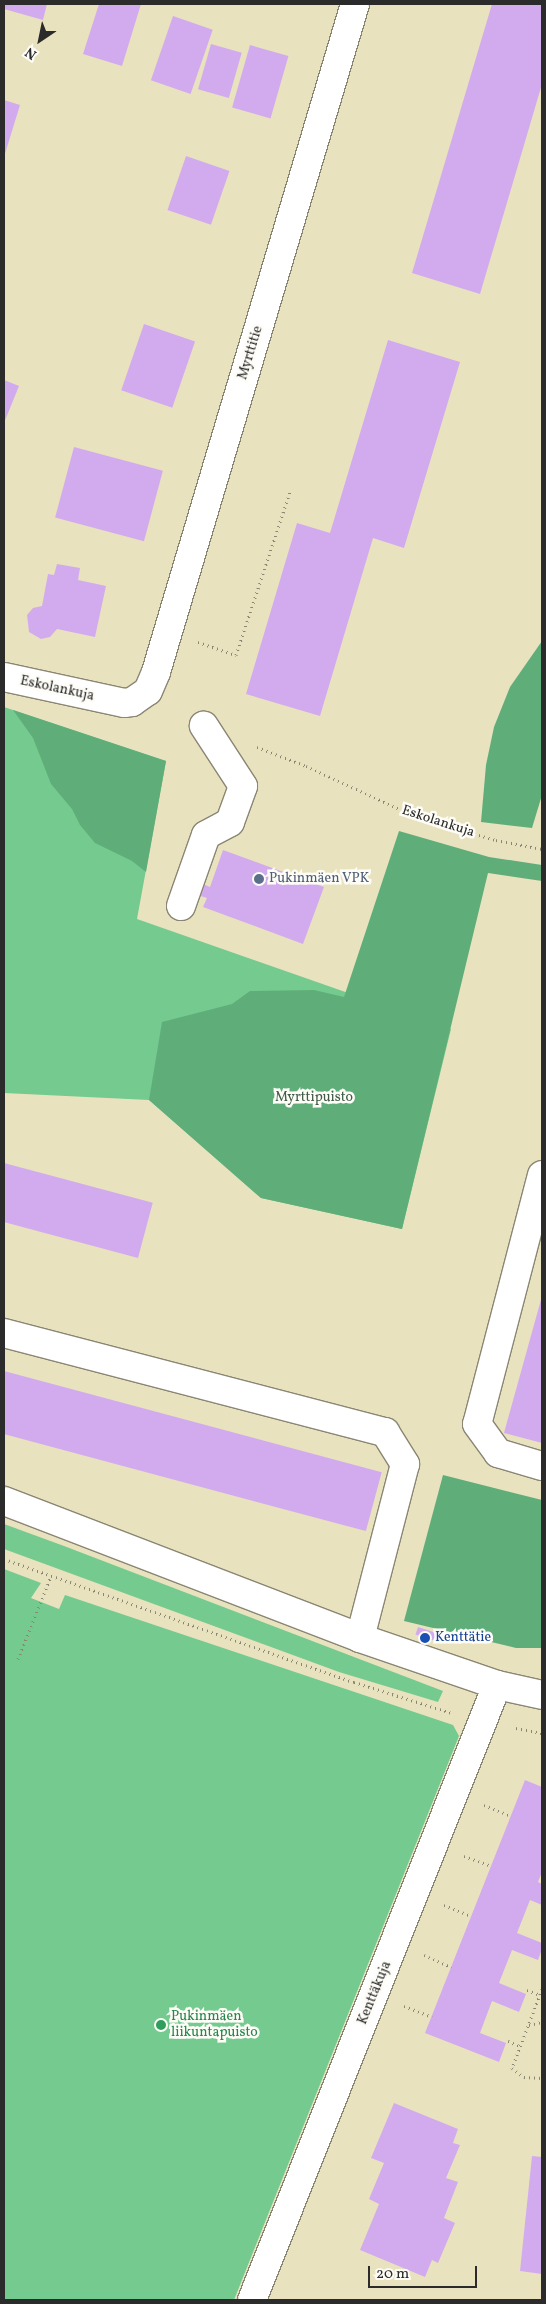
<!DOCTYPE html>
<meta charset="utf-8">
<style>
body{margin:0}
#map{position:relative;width:546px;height:2304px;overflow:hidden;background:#e9e2be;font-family:Vollkorn,serif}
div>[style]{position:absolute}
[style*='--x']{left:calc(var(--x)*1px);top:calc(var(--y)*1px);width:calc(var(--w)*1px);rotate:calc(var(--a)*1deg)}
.green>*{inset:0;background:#74ca8f}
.forest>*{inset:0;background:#5fae7a}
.building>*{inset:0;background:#d2abef;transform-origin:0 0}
.path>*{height:3px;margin-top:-1.5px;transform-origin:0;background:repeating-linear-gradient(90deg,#8a8674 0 1px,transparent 0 5px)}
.roads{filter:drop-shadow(1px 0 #8a8674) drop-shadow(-1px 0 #8a8674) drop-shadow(0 1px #8a8674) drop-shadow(0 -1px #8a8674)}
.minor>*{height:28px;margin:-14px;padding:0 14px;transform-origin:14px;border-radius:14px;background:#fff}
.dots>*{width:14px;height:14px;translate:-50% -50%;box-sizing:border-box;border:2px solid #fdfcf7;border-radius:50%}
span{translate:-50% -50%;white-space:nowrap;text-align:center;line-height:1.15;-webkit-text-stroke:5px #fdfcf7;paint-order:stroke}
.street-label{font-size:14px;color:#2b2b2b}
.service-label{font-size:14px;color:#4e5e75}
.left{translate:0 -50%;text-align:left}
.park-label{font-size:14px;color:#415b49}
.transit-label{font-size:14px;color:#164399}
.leisure-label{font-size:14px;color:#27864d}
.frame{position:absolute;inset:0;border:5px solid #2b2b2b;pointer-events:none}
.north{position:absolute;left:15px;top:15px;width:50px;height:50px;-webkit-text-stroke:4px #fdfcf7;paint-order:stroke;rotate:214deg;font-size:14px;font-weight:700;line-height:20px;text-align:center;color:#2b2b2b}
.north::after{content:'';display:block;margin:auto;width:18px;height:22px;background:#2b2b2b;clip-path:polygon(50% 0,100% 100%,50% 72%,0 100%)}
.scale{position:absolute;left:368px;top:2266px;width:109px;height:22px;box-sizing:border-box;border:2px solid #2b2b2b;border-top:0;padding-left:6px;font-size:15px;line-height:18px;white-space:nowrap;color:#2b2b2b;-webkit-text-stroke:4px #fdfcf7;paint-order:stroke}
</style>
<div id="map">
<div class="green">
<i style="clip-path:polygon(4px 707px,166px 761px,137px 919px,451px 1029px,402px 1229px,261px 1198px,149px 1100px,4px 1093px)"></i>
<i style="clip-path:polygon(4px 1524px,64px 1546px,443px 1691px,438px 1702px,339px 1672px,4px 1549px)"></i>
<i style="clip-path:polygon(4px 1569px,41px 1583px,31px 1598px,59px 1609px,65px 1595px,453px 1725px,459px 1736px,234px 2300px,4px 2300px)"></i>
</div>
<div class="forest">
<i style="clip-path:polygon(542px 641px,542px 795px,532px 828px,481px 822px,486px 765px,494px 727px,510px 687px)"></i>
<i style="clip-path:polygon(13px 710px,166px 761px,146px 872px,132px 861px,95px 843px,80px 825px,72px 809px,51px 784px,33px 738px)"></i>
<i style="clip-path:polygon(399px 831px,489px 857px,542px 865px,542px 881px,488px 873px,402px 1229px,261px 1198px,149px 1100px,162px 1022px,232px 1004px,250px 991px,314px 990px,344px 997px)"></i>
<i style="clip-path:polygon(443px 1475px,542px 1500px,542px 1648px,516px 1648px,404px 1621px)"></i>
</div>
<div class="building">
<i style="clip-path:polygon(4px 4px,47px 4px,43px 20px,4px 9px)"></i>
<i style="clip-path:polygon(99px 4px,141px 4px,122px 66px,83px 54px)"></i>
<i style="clip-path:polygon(492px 4px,542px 4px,542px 84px,480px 294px,412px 273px)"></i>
<i style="left:173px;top:16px;width:42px;height:68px;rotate:19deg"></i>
<i style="left:211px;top:44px;width:32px;height:47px;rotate:16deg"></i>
<i style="left:250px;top:45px;width:40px;height:65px;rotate:16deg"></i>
<i style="clip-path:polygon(4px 100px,20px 105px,4px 157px)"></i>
<i style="left:186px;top:156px;width:46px;height:57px;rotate:19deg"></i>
<i style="left:144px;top:324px;width:54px;height:70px;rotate:19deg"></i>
<i style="clip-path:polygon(388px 340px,460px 362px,404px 548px,373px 538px,320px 716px,246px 694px,297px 523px,330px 533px)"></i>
<i style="clip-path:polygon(4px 380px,19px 386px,4px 423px)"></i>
<i style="left:74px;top:447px;width:92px;height:73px;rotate:15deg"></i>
<i style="clip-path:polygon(57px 564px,80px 568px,78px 580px,106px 586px,95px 637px,57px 629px,50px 637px,41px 639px,29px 632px,27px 615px,33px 608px,42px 606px,48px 574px,54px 575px)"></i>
<i style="clip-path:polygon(223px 850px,324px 887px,303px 944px,203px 907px,207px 898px,194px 894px,198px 882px,210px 887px)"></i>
<i style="left:4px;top:1163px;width:154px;height:57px;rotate:15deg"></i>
<i style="clip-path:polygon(542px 1296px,542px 1443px,504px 1433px)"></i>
<i style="left:4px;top:1371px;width:391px;height:61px;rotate:15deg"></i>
<i style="left:418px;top:1627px;width:22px;height:8px;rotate:18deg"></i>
<i style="clip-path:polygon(525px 1780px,542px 1787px,542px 1872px,538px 1882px,542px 1884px,542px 1905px,530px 1900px,517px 1933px,542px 1943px,542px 1949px,538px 1960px,512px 1950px,499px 1983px,526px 1994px,519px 2012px,492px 2001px,480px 2033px,506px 2043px,499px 2062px,425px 2033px)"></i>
<i style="clip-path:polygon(394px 2103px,458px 2129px,453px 2143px,460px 2145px,446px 2178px,458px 2182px,444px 2218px,455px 2223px,438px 2263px,432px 2260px,425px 2277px,360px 2250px,379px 2204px,369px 2199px,384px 2163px,371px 2158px)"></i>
<i style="clip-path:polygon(532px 2156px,542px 2157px,542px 2274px,520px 2271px)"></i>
</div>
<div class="path">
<i style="--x:198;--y:642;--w:40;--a:18.9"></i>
<i style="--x:236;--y:655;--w:172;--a:-71.7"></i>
<i style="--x:257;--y:747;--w:53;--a:21.2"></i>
<i style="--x:306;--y:766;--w:127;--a:24.7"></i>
<i style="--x:421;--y:819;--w:78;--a:15.6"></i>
<i style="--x:496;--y:840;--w:47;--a:11.1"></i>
<i style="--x:4;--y:1559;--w:371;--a:19.4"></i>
<i style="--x:354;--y:1682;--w:103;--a:17.6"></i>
<i style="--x:18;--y:1659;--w:89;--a:-68.3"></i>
<i style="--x:516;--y:1728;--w:26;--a:11"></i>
<i style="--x:484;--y:1805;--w:29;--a:22"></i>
<i style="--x:464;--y:1856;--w:29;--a:20"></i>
<i style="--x:444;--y:1905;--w:29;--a:22"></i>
<i style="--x:424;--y:1955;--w:30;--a:24"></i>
<i style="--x:542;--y:1989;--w:85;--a:110.8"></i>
<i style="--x:512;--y:2068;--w:15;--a:37"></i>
<i style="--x:524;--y:2077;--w:18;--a:3"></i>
<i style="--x:527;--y:1990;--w:14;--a:21"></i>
<i style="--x:404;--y:2006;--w:30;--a:21"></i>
<i style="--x:529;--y:2025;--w:13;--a:-13"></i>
<i style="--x:508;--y:2041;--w:13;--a:23"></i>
</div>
<div class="roads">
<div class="minor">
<i style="--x:4;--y:677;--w:123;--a:12.2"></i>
<i style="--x:124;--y:703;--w:8;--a:-7"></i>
<i style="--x:132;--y:702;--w:19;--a:-35"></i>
<i style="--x:148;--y:691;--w:21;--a:-67"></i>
<i style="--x:156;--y:672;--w:697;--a:-73.41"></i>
<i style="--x:181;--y:906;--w:75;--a:-70.6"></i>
<i style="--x:206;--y:835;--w:27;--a:-28"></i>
<i style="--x:230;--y:822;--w:38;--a:-70"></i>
<i style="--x:243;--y:786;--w:72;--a:-123"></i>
<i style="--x:542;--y:1175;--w:257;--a:104.6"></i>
<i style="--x:477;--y:1424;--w:36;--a:54"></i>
<i style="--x:498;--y:1453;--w:46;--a:16.5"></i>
<i style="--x:4;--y:1333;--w:394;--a:14.6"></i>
<i style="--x:385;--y:1432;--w:38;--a:58"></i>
<i style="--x:405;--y:1464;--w:180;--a:104.5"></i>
<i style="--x:4;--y:1501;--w:381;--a:21"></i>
<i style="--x:360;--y:1638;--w:145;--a:18.9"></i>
<i style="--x:497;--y:1685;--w:46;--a:12.5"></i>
<i style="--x:252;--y:2300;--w:662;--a:-68.28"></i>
</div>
</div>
<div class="dots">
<i style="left:259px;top:879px;background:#5c6f8a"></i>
<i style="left:425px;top:1638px;background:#1a4fb4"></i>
<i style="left:161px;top:2025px;background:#2e9e5b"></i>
</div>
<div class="street-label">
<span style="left:251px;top:353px;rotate:-73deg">Myrttitie</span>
<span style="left:57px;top:689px;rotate:12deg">Eskolankuja</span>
<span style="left:438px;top:822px;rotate:18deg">Eskolankuja</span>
<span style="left:375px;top:1993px;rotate:-68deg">Kenttäkuja</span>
</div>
<div class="service-label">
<span class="left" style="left:269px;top:879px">Pukinmäen VPK</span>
</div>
<div class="park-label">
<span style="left:314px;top:1098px">Myrttipuisto</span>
</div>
<div class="transit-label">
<span class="left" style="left:435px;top:1638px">Kenttätie</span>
</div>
<div class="leisure-label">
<span class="left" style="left:171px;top:2025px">Pukinmäen<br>liikuntapuisto</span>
</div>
<div class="frame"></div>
<div class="north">N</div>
<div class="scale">20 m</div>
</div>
